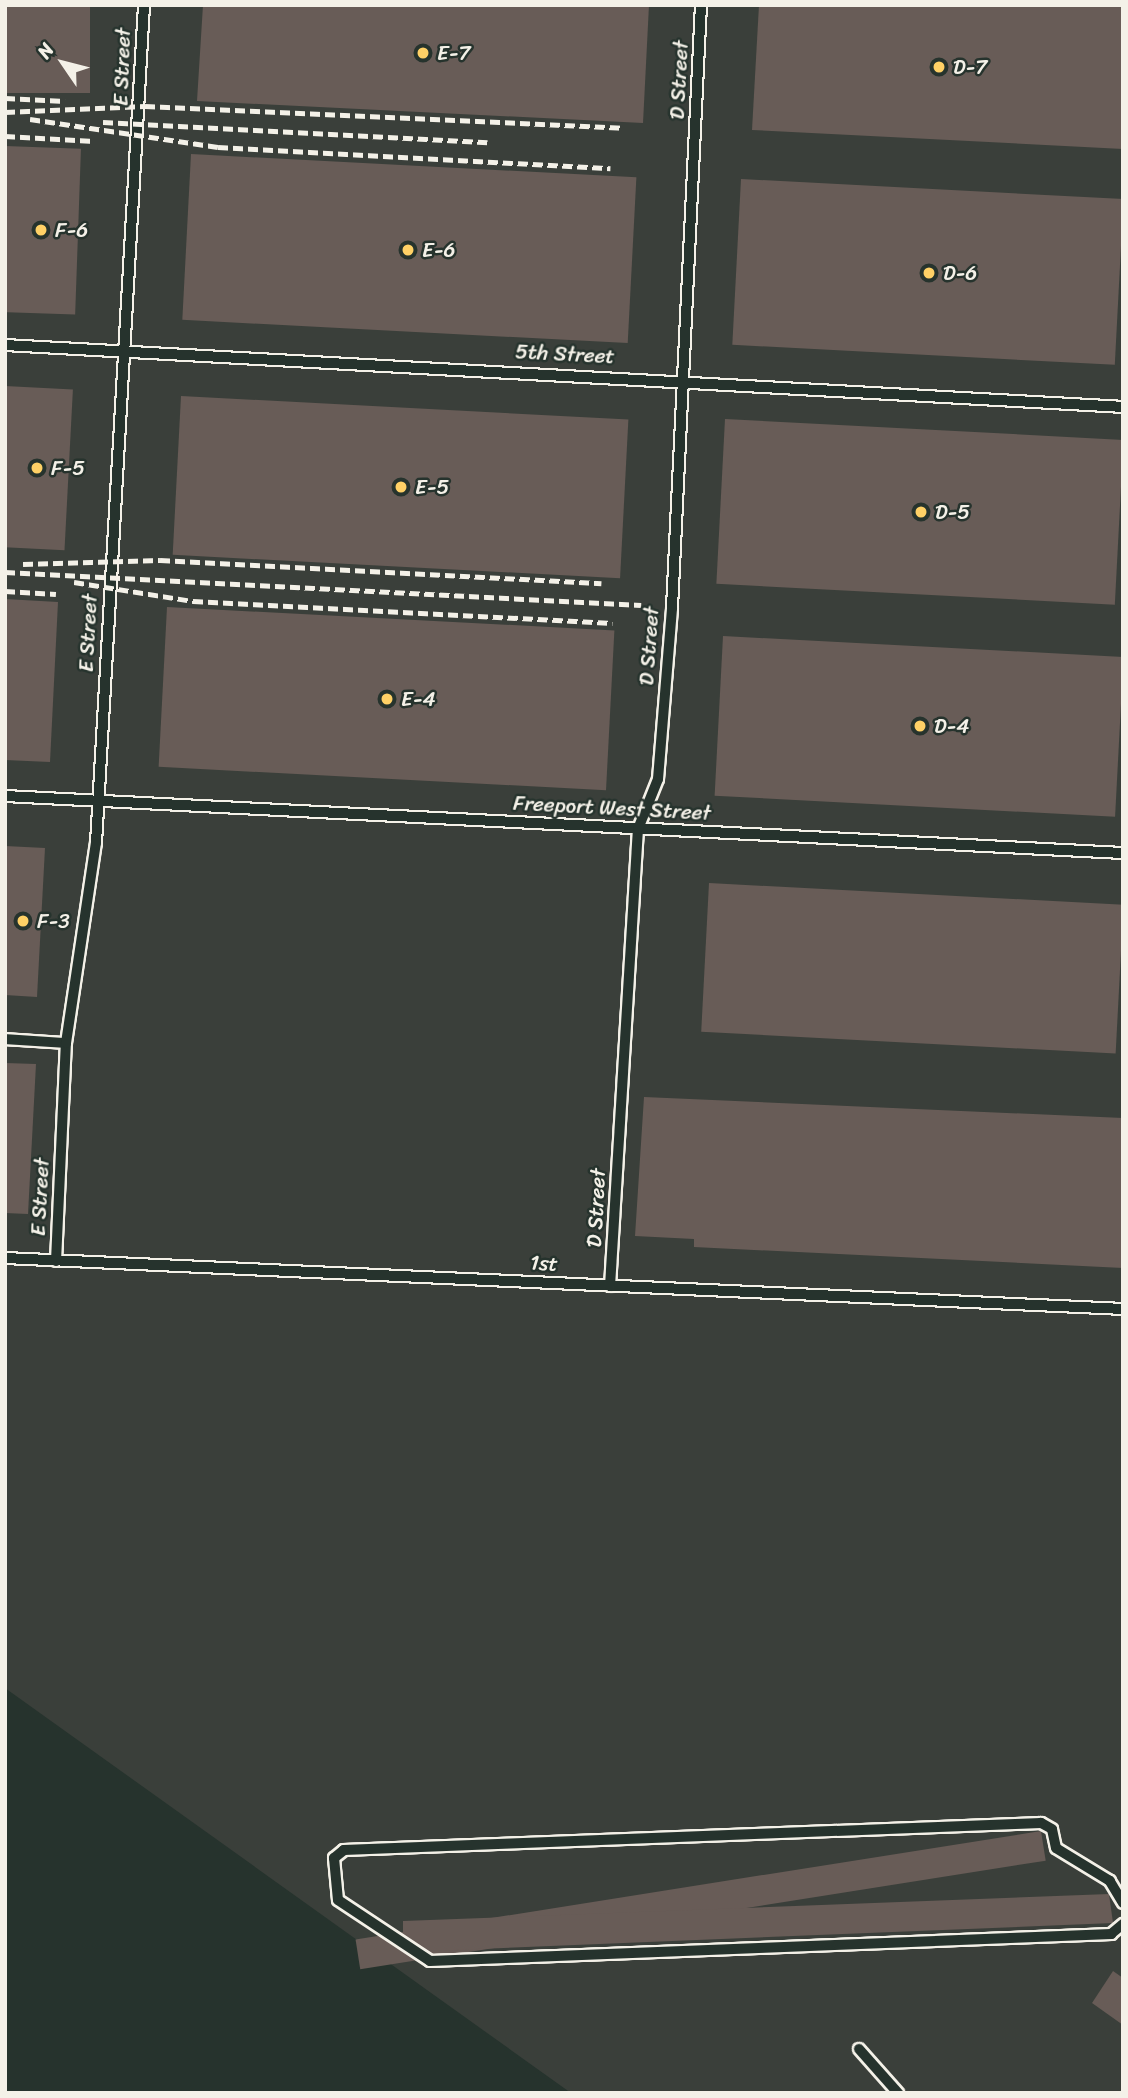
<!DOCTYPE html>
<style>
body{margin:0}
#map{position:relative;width:1128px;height:2098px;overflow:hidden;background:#26332d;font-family:Sriracha,sans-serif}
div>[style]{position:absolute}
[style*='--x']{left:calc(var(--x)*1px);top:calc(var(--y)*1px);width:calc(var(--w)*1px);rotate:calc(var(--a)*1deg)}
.built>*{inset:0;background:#3a3f3a}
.building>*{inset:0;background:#685c57;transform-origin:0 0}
.roads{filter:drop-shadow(2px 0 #f4f1e8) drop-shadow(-2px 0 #f4f1e8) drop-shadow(0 2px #f4f1e8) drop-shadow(0 -2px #f4f1e8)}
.lane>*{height:10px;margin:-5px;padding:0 5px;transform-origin:5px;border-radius:5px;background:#26332d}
.rail>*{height:5px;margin-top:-2.5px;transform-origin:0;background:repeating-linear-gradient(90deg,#f4f1e8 0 10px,transparent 0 15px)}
.dots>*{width:19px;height:19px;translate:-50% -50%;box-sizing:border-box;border:4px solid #26332d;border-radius:50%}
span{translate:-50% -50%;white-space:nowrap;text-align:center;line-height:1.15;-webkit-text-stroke:5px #26332d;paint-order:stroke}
.poi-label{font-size:21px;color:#f4f1e8}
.left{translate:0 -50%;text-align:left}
.street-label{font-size:21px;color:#f4f1e8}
.frame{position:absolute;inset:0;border:7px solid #f4f1e8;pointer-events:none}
.north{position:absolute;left:28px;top:28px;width:70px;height:70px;-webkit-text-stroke:5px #26332d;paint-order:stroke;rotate:305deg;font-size:19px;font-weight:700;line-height:28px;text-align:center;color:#f4f1e8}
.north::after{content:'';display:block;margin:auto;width:24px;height:32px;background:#f4f1e8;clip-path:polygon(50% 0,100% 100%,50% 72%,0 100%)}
</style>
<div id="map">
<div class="built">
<i style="clip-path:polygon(5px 5px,1123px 5px,1123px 2093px,571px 2093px,5px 1688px)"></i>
</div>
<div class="building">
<i style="left:5px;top:5px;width:85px;height:88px"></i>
<i style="clip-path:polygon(203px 5px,649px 5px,643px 123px,197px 101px)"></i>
<i style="clip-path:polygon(759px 5px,1123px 5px,1123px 149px,752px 130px)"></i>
<i style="left:5px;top:146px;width:76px;height:166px;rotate:2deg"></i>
<i style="left:191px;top:154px;width:446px;height:166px;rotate:3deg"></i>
<i style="left:741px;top:179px;width:383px;height:166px;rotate:3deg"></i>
<i style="left:5px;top:386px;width:68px;height:161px;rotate:3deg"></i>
<i style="left:181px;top:396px;width:448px;height:159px;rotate:3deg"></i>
<i style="left:725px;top:419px;width:399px;height:165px;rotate:3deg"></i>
<i style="clip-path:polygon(5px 599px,58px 602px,50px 762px,5px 760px)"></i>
<i style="left:167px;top:607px;width:448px;height:160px;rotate:3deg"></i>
<i style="left:723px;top:636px;width:401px;height:160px;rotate:3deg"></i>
<i style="clip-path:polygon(5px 846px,45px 848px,37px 997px,5px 995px)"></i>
<i style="left:709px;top:883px;width:415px;height:149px;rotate:3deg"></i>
<i style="clip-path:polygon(5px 1063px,36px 1064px,28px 1214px,5px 1213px)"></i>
<i style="clip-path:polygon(644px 1097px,1123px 1118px,1123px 1268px,694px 1247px,694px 1239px,635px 1236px)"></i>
<i style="left:1041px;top:1831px;width:30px;height:694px;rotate:81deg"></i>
<i style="clip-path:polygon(1109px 1894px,1113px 1923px,428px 1951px,403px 1934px,403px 1921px)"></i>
<i style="clip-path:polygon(1113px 1971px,1123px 1978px,1123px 2025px,1092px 2003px)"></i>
</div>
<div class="roads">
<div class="lane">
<i style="--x:5;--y:345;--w:1120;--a:3.17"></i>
<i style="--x:5;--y:796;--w:1119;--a:2.92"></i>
<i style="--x:5;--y:1039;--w:61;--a:3.8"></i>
<i style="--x:5;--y:1258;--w:1119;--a:2.61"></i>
<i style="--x:56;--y:1261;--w:218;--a:-87.4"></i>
<i style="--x:66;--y:1043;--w:202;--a:-81.5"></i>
<i style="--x:96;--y:843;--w:839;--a:-86.72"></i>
<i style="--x:610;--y:1286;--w:458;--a:-86.5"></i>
<i style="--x:638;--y:829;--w:54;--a:-68.2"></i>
<i style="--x:658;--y:779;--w:172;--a:-85.3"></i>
<i style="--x:672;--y:608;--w:604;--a:-87.25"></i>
<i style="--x:1123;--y:1903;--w:26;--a:-121"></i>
<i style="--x:1110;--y:1881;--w:63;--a:-148.6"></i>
<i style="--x:1056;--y:1848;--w:19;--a:-102"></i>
<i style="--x:1052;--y:1829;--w:13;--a:-151"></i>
<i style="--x:1041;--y:1823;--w:698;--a:177.78"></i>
<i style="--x:344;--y:1850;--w:13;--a:141"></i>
<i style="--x:334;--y:1858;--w:42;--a:84.6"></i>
<i style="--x:338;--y:1900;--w:110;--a:33.5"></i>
<i style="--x:430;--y:1961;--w:682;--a:-2.27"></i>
<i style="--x:1111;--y:1934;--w:16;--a:-40"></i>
<i style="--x:859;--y:2049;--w:59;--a:48.4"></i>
</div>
</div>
<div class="rail">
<i style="--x:5;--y:98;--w:60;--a:2.9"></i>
<i style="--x:5;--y:112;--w:140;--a:-2.5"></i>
<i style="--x:145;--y:106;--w:478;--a:2.6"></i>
<i style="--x:30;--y:119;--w:190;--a:8.5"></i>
<i style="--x:218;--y:147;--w:393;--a:3.1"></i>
<i style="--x:103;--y:122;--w:385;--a:3"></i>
<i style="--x:5;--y:136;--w:89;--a:3.2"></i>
<i style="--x:23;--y:564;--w:137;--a:-1.7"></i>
<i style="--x:160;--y:560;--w:442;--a:3"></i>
<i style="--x:5;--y:572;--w:637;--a:2.97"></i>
<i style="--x:74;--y:582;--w:121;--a:9.1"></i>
<i style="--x:193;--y:601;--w:420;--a:3"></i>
<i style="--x:5;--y:591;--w:51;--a:3.4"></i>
</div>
<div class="dots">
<i style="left:423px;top:53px;background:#ffd166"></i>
<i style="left:939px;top:67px;background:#ffd166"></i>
<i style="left:41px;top:230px;background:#ffd166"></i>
<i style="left:408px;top:250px;background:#ffd166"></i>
<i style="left:929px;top:273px;background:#ffd166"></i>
<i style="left:37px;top:468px;background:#ffd166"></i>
<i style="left:401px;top:487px;background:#ffd166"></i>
<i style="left:921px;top:512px;background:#ffd166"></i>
<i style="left:387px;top:699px;background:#ffd166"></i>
<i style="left:920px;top:726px;background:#ffd166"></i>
<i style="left:23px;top:921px;background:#ffd166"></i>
</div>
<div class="poi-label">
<span class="left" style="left:437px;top:53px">E-7</span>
<span class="left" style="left:953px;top:67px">D-7</span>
<span class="left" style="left:55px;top:230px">F-6</span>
<span class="left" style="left:422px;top:250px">E-6</span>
<span class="left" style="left:943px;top:273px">D-6</span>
<span class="left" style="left:51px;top:468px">F-5</span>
<span class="left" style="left:415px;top:487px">E-5</span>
<span class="left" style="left:935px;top:512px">D-5</span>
<span class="left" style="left:401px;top:699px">E-4</span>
<span class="left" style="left:934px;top:726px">D-4</span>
<span class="left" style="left:37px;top:921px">F-3</span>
</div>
<div class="street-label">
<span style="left:122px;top:67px;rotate:-88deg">E Street</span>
<span style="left:679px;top:80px;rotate:-87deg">D Street</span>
<span style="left:565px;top:354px;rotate:3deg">5th Street</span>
<span style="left:88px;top:633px;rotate:-87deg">E Street</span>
<span style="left:649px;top:646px;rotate:-86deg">D Street</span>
<span style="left:612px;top:808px;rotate:3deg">Freeport West Street</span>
<span style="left:40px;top:1197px;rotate:-87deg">E Street</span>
<span style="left:596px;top:1208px;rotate:-87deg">D Street</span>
<span style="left:544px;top:1263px;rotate:3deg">1st</span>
</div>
<div class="frame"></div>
<div class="north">N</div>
</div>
